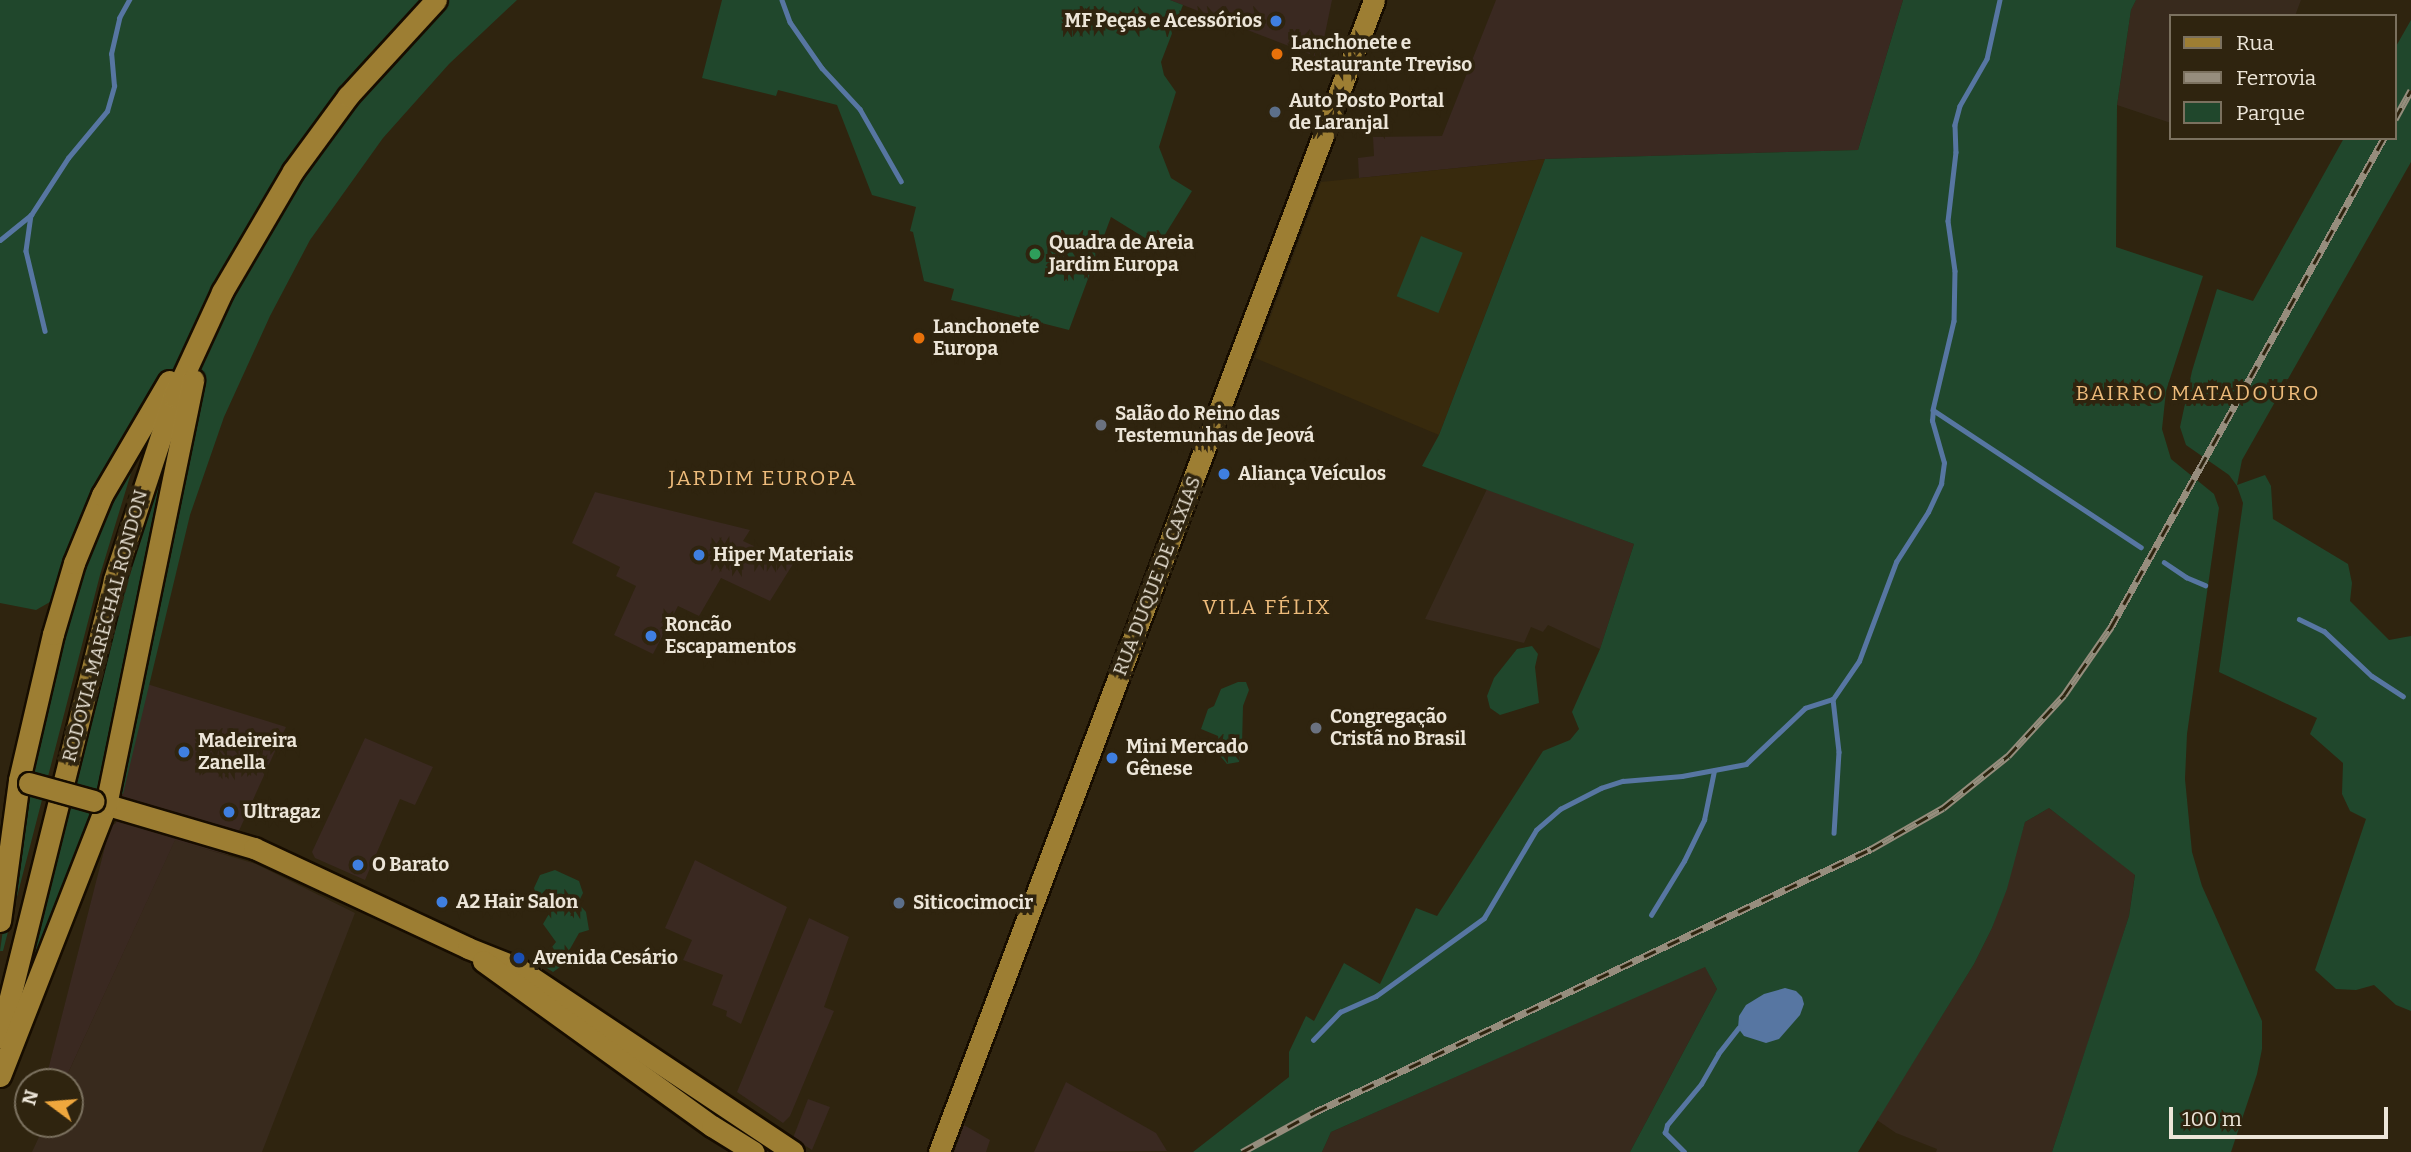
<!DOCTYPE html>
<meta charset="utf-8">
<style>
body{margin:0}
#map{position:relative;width:2411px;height:1152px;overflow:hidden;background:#2f240f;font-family:Bitter,serif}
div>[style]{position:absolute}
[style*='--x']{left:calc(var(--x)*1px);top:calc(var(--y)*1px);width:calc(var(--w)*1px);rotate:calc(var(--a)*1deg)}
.commercial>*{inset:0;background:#3a2921}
.industrial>*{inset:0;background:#382a1d}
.built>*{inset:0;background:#382a0d}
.green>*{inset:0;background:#20472c;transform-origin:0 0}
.water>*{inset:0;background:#5776a2}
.stream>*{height:4.5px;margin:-2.25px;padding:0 2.25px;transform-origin:2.25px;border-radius:2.25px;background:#5776a2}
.roads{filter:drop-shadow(2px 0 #170d00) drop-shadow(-2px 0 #170d00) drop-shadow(0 2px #170d00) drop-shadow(0 -2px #170d00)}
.major>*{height:21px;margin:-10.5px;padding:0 10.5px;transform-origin:10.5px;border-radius:10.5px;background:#9d7e33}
.rail>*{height:7px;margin-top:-3.5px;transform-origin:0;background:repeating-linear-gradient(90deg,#2f240f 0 13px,#968d7d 0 26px);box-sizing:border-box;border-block:2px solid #968d7d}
.bridges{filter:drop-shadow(2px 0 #170d00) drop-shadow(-2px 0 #170d00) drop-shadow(0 2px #170d00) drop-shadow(0 -2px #170d00)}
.major-bridge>*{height:21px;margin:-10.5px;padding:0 10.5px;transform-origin:10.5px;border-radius:10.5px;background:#9d7e33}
.dots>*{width:19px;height:19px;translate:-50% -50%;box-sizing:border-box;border:4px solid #2f240f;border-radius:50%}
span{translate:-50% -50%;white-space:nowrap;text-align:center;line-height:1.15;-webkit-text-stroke:7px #2f240f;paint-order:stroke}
.poi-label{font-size:19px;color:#ece5d8;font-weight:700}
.right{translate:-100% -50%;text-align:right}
.left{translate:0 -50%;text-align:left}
.street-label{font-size:19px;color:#ece5d8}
.neighbourhood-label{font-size:21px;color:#edbb7b;letter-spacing:2px}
.legend{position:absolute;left:2169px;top:14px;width:228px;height:126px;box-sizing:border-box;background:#2f240f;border:2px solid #7b715f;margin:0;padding:9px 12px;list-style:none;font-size:21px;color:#ece5d8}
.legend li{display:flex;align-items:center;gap:14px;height:35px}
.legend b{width:35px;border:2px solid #7b715f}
.north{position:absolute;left:14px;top:1068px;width:70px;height:70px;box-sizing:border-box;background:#2f240f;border:2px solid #7b715f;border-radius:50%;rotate:286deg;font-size:19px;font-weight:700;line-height:28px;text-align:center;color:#ece5d8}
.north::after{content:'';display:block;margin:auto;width:24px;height:32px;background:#efa73d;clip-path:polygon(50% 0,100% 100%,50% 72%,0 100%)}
.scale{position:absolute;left:2169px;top:1107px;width:219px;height:32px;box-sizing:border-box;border:4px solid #ece5d8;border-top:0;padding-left:9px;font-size:21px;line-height:24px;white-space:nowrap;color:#ece5d8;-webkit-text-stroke:5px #2f240f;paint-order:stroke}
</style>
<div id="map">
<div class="commercial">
<i style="clip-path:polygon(1170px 0,1332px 0,1320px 58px)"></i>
<i style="clip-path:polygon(1496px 0,1903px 0,1858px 150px,1545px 159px,1359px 178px,1358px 158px,1374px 156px,1373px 137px,1442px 136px)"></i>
<i style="clip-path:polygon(595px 492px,750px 530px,743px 541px,793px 564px,770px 601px,721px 578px,699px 616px,678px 606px,653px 654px,614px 635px,636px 586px,616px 576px,620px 567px,572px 543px)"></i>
<i style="clip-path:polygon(147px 684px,286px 727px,228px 855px,175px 841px,64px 1082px,45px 1082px,110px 827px,116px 823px)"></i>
<i style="clip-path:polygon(365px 738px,433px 767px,415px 805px,400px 799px,365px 880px,315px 858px,312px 852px)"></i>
<i style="clip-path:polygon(695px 860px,787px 907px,741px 1024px,726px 1016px,727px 1011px,712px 1005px,723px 975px,683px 960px,692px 940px,665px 928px)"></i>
<i style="clip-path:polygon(809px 918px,849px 937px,824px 1007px,834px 1011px,790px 1116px,783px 1123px,737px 1092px)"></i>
<i style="clip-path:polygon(1066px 1082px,1156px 1133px,1167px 1151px,1034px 1152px)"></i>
<i style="clip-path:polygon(808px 1099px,830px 1107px,812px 1150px,793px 1138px)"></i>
<i style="clip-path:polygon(964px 1125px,990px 1140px,986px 1152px,954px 1152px)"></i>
</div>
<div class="industrial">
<i style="clip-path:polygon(2136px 0,2301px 0,2295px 16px,2171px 16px,2171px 123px,2117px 105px,2131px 10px)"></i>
<i style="clip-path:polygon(1487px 489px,1634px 544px,1600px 649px,1548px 625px,1543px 632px,1531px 627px,1524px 643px,1425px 619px)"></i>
<i style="clip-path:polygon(2049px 808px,2135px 874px,2129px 916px,2113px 967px,2052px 1152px,1936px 1152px,1937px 1149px,1896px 1133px,1877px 1120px,1974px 964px,1992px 928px,2025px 822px)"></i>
<i style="clip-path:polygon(175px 840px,256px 864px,355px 913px,262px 1152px,32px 1152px,45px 1124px,70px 1124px,70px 1082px,64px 1082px)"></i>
<i style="clip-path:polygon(1705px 966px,1717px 989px,1630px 1152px,1322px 1152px,1331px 1132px)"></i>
</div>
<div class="built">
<i style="clip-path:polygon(1545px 159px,1439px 435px,1255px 358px,1321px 182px)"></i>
</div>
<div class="green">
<i style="clip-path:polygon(0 0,517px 0,449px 64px,383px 138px,310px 240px,270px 316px,224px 417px,190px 515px,123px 794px,115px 790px,198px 385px,165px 371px,124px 444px,50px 602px,36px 610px,0 603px)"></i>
<i style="clip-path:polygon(722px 0,1170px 0,1183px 5px,1161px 62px,1164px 75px,1176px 92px,1159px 147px,1171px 178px,1192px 191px,1158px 246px,1111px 217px,1069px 330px,951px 300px,954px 289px,924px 281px,913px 232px,910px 231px,916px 207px,872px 195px,837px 105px,778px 90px,776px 96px,702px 78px)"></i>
<i style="clip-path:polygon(1903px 0,2136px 0,2131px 10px,2117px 105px,2116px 247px,2203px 276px,2166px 391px,2162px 429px,2171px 459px,2214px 494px,2219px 508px,2187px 734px,2185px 779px,2192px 852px,2202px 886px,2262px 1021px,2262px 1049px,2257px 1074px,2231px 1152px,2052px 1152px,2129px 916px,2135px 875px,2049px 808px,2025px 822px,2007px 889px,1992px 928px,1974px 964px,1858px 1152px,1630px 1152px,1717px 989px,1705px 967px,1331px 1132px,1322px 1152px,1193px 1152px,1289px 1077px,1289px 1052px,1306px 1016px,1314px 1021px,1344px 963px,1380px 984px,1416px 908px,1437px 916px,1543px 751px,1570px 740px,1579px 729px,1572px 712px,1600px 649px,1634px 544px,1422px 466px,1439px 435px,1545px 159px,1858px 150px)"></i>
<i style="clip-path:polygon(2411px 20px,2411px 162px,2242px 460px,2237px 485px,2265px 475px,2271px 486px,2273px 519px,2348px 564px,2352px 583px,2350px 601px,2389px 640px,2411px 636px,2411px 1011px,2396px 1005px,2374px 985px,2356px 990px,2336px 989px,2315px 970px,2366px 819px,2350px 811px,2342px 794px,2343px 763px,2310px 734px,2317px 718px,2219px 672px,2243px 503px,2237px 486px,2229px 475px,2186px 445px,2180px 427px,2192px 371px,2217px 289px,2253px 301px,2344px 138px,2395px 138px,2395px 48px)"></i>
<i style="left:1421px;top:236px;width:45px;height:65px;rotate:22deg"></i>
<i style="clip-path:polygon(166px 455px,172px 456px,94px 812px,23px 999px,126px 582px)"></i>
<i style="clip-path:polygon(131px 458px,135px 460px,100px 575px,3px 951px,0 951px,21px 800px,70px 601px,90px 537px)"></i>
<i style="clip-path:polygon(1532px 646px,1538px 654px,1535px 667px,1539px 703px,1500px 715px,1490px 708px,1487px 696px,1494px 678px,1517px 649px)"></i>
<i style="clip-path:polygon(1238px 682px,1246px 682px,1249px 690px,1243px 706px,1242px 745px,1239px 762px,1227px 764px,1221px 757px,1218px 736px,1201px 729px,1208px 709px,1214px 706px,1221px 689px)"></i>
<i style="clip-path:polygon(555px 870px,579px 881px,583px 893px,578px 903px,586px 912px,589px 930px,579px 933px,570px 949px,561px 956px,563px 965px,553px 972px,539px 963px,556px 942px,543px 924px,553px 907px,537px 898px,534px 888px,540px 875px)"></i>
</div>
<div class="water">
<i style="clip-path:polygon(1785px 988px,1796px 991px,1802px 997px,1804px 1004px,1800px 1015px,1779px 1039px,1766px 1043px,1744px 1036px,1738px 1028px,1739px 1016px,1746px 1005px,1764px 994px)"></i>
</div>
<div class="stream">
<i style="--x:782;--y:0;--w:23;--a:70"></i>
<i style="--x:790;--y:22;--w:56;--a:55.2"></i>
<i style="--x:822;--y:68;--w:56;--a:47.2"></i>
<i style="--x:860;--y:109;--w:83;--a:60.3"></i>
<i style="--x:2000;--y:0;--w:60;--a:102.4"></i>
<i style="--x:1987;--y:59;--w:54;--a:119.9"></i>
<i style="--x:1960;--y:106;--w:20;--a:105"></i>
<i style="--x:1955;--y:125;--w:27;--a:88"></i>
<i style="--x:1956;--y:152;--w:69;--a:96.6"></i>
<i style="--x:1948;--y:221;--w:50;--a:82"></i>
<i style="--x:1955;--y:271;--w:50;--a:91.1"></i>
<i style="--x:1954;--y:321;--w:91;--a:103.3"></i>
<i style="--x:1933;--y:410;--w:249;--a:33.4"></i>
<i style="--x:31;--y:215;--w:36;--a:98"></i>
<i style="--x:26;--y:251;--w:82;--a:76.6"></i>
<i style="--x:0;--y:240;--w:40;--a:-39"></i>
<i style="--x:31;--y:215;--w:68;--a:-57"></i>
<i style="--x:68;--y:158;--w:61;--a:-50.3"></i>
<i style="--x:107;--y:111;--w:26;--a:-74"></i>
<i style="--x:114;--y:86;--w:32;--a:-95"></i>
<i style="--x:111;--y:54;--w:37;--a:-77"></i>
<i style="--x:119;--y:18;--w:21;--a:-61"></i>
<i style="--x:2164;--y:562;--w:27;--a:34"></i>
<i style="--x:2186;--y:577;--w:21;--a:23"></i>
<i style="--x:2299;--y:619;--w:28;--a:26"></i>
<i style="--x:2324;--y:631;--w:66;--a:43.2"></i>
<i style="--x:2372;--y:676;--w:37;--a:33"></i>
<i style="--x:1833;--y:699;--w:53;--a:83.5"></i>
<i style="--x:1839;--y:752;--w:81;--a:93.5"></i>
<i style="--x:1651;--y:915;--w:63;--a:-58.6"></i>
<i style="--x:1684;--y:861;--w:46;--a:-64"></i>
<i style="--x:1704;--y:820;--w:50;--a:-78.5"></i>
<i style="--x:1313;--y:1040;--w:39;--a:-46"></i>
<i style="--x:1340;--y:1012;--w:39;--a:-24"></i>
<i style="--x:1376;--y:996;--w:133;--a:-35.8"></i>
<i style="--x:1484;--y:918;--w:102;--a:-59.4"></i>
<i style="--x:1536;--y:830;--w:32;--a:-41"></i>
<i style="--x:1560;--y:809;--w:46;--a:-27.1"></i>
<i style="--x:1601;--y:788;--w:23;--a:-18"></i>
<i style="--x:1623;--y:781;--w:59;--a:-4.8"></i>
<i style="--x:1682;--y:776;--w:65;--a:-10.6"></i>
<i style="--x:1746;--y:764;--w:81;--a:-43.5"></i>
<i style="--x:1805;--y:708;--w:29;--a:-18"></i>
<i style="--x:1833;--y:699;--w:46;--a:-55.6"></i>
<i style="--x:1859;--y:661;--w:106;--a:-69.5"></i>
<i style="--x:1896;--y:562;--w:59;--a:-57.4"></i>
<i style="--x:1928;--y:512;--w:31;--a:-65"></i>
<i style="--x:1941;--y:484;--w:21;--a:-82"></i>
<i style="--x:1944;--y:463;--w:44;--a:-105.9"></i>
<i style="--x:1932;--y:421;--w:11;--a:-85"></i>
<i style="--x:1684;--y:1152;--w:27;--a:-135"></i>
<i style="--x:1665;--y:1133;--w:8;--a:-76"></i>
<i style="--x:1667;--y:1125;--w:53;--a:-50.3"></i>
<i style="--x:1701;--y:1084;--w:34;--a:-60"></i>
<i style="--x:1718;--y:1054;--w:33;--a:-52"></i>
</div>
<div class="roads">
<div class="major">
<i style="--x:94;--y:801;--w:167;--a:16.4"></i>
<i style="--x:254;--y:848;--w:236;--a:25"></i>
<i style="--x:468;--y:948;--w:52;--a:21.6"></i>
<i style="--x:516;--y:967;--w:333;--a:33.7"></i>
<i style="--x:0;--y:921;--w:142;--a:-82.3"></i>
<i style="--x:19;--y:780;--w:150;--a:-76.9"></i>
<i style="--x:53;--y:634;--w:74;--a:-73.5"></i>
<i style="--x:74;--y:563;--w:74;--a:-67.6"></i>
<i style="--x:102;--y:495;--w:132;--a:-59.6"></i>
<i style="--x:483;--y:961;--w:282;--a:35.8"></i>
<i style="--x:712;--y:1126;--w:49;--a:31.8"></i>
<i style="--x:0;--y:1037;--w:472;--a:-76"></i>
<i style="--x:114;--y:579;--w:193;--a:-71.8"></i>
<i style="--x:174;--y:396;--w:115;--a:-65.2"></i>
<i style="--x:222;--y:292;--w:140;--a:-59.6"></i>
<i style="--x:293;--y:171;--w:93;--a:-53.7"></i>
<i style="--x:348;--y:96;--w:130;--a:-47.5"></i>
<i style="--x:0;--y:1076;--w:291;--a:-68.6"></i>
<i style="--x:106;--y:805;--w:434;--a:-78.4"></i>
<i style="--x:939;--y:1152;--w:1231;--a:-69.31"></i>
</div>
</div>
<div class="rail">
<i style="--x:2395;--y:119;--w:33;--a:-61"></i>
<i style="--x:1242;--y:1152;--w:83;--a:-28.7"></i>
<i style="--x:1315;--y:1112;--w:615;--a:-25.32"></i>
<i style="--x:1871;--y:849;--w:83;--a:-29.7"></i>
<i style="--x:1943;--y:808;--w:83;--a:-38.7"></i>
<i style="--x:2008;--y:756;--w:83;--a:-47.4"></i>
<i style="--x:2064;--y:695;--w:83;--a:-55.3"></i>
<i style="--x:2111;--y:627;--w:560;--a:-60.83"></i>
</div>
<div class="bridges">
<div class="major-bridge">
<i style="--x:29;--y:783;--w:67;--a:15.5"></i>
</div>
</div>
<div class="dots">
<i style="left:1276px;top:21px;background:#3f7fe0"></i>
<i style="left:1277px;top:54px;background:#e8710a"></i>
<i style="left:1275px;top:112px;background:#5c6f8a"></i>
<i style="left:1035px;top:254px;background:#2e9e5b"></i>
<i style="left:919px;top:338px;background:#e8710a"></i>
<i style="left:1101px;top:425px;background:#6b7280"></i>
<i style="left:1224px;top:474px;background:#3f7fe0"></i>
<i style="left:699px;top:555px;background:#3f7fe0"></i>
<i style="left:651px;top:636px;background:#3f7fe0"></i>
<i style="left:1316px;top:728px;background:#6b7280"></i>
<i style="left:184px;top:752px;background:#3f7fe0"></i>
<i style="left:1112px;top:758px;background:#3f7fe0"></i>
<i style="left:229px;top:812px;background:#3f7fe0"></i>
<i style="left:358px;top:865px;background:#3f7fe0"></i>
<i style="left:442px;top:902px;background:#3f7fe0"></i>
<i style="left:899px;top:903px;background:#5c6f8a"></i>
<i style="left:519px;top:958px;background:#1a4fb4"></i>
</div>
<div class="poi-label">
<span class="right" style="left:1262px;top:21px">MF Peças e Acessórios</span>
<span class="left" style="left:1291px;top:54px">Lanchonete e<br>Restaurante Treviso</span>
<span class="left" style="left:1289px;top:112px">Auto Posto Portal<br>de Laranjal</span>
<span class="left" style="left:1049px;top:254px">Quadra de Areia<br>Jardim Europa</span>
<span class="left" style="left:933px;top:338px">Lanchonete<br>Europa</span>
<span class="left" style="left:1115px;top:425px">Salão do Reino das<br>Testemunhas de Jeová</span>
<span class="left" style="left:1238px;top:474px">Aliança Veículos</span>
<span class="left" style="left:713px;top:555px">Hiper Materiais</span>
<span class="left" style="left:665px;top:636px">Roncão<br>Escapamentos</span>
<span class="left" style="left:1330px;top:728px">Congregação<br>Cristã no Brasil</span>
<span class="left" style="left:198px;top:752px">Madeireira<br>Zanella</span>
<span class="left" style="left:1126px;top:758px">Mini Mercado<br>Gênese</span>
<span class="left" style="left:243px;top:812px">Ultragaz</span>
<span class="left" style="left:372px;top:865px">O Barato</span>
<span class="left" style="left:456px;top:902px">A2 Hair Salon</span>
<span class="left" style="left:913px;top:903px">Siticocimocir</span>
<span class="left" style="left:533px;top:958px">Avenida Cesário</span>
</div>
<div class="street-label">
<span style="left:1157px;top:576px;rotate:-69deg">RUA DUQUE DE CAXIAS</span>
<span style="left:105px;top:626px;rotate:-75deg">RODOVIA MARECHAL RONDON</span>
</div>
<div class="neighbourhood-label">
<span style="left:2198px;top:393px">BAIRRO MATADOURO</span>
<span style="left:763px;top:478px">JARDIM EUROPA</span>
<span style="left:1267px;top:607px">VILA FÉLIX</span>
</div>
<ul class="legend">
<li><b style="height:9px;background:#9d7e33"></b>Rua</li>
<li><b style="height:9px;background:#968d7d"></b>Ferrovia</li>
<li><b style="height:19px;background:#20472c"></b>Parque</li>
</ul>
<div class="north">N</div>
<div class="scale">100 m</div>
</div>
